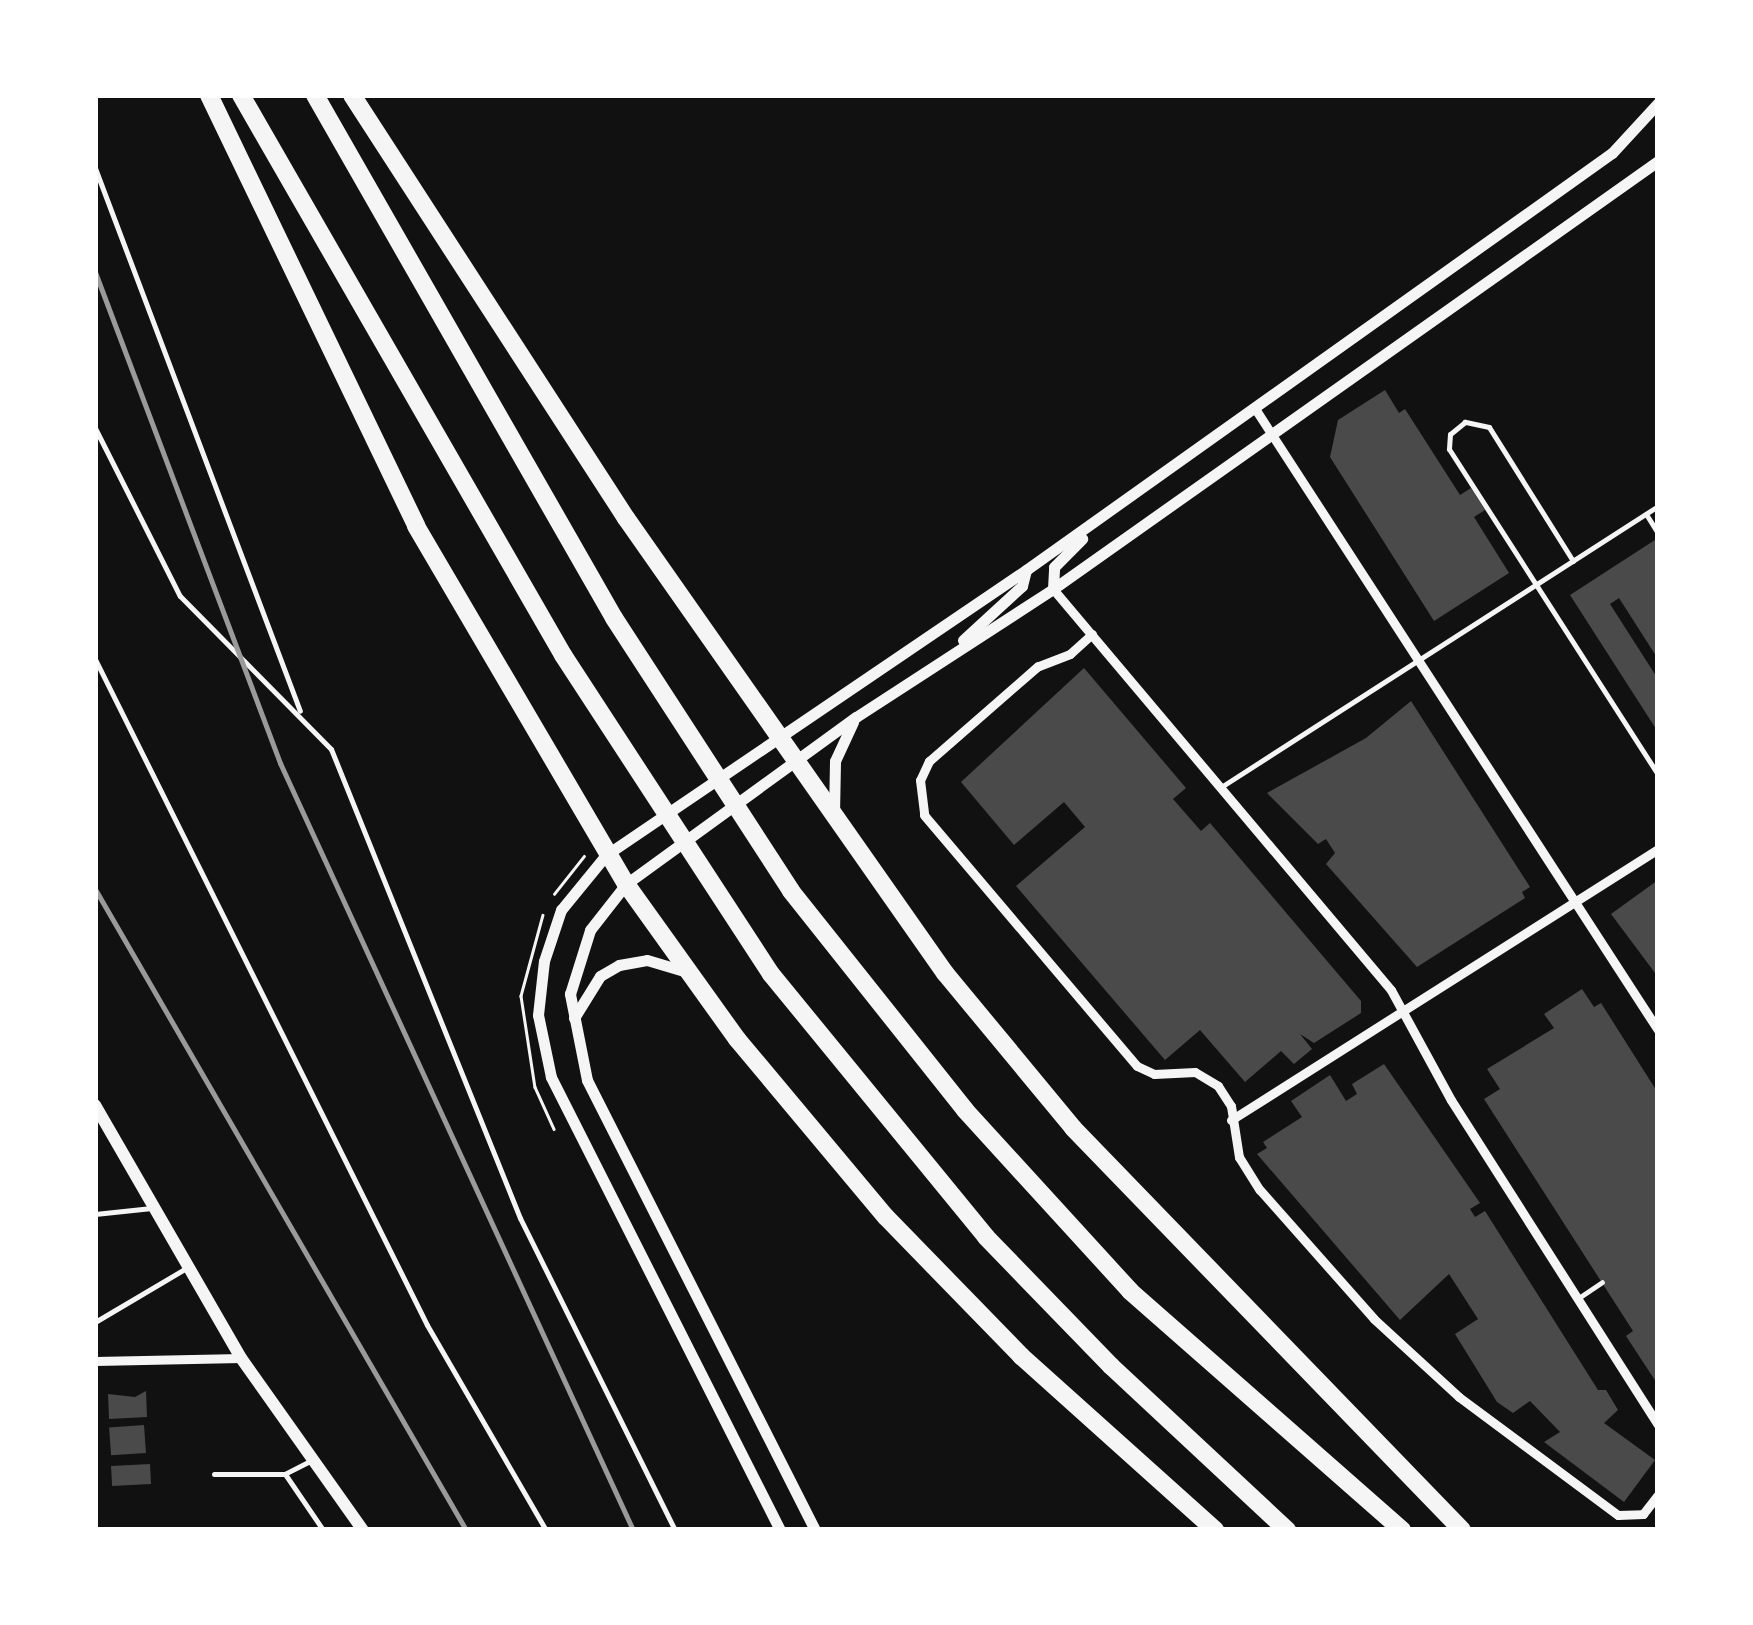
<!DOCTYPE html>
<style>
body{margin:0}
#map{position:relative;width:1753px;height:1625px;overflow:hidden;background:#111;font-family:"Exo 2",sans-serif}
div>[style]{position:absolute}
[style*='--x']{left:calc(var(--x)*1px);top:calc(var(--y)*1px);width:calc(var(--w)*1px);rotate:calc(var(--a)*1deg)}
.building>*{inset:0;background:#4a4a4a;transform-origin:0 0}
.path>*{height:2.5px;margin:-1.25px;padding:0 1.25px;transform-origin:1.25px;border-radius:1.25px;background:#f5f5f5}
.service>*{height:5px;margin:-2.5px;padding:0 2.5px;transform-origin:2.5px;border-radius:2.5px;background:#f5f5f5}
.minor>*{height:9px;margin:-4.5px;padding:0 4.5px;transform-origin:4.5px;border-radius:4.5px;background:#f5f5f5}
.tertiary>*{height:11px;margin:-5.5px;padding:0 5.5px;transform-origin:5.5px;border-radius:5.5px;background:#f5f5f5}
.secondary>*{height:12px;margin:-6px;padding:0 6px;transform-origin:6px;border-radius:6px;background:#f5f5f5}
.motorway>*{height:18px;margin:-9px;padding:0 9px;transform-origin:9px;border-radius:9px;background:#f5f5f5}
.rail>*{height:5px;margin:-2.5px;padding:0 2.5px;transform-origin:2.5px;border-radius:2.5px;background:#9a9a9a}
span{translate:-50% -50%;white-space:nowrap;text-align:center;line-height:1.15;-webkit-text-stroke:8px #fff;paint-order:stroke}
.frame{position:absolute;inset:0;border:98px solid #fff;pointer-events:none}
</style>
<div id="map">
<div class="building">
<i style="clip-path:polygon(1385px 390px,1399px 413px,1405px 409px,1460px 495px,1471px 488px,1485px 510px,1474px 517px,1509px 573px,1434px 621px,1330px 457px,1338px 420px)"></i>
<i style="clip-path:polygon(1658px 538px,1658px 659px,1619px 598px,1610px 604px,1658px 679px,1658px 732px,1570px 595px)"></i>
<i style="clip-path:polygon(1084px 668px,1186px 788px,1173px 799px,1201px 831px,1210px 823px,1361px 1001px,1361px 1013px,1314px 1043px,1300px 1034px,1312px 1049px,1294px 1064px,1281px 1051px,1245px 1082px,1200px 1030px,1165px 1060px,1016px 886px,1085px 827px,1064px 802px,1014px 845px,961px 782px)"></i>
<i style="clip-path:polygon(1411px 701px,1530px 887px,1522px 892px,1525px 898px,1417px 967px,1326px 864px,1335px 853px,1326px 839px,1318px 844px,1267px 793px,1366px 738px)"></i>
<i style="clip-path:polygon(1658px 880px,1658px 977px,1611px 914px)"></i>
<i style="clip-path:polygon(1582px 989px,1594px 1007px,1601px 1003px,1658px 1093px,1658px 1385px,1626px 1336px,1633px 1331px,1484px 1099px,1500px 1089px,1487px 1069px,1554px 1028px,1544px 1014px)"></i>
<i style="clip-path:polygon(1384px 1064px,1480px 1203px,1470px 1209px,1475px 1217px,1485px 1211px,1598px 1390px,1606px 1390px,1618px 1410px,1604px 1423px,1655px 1460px,1624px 1502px,1544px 1442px,1560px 1432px,1530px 1401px,1513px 1413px,1497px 1402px,1455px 1334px,1478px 1319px,1449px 1274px,1400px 1320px,1257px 1154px,1267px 1148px,1263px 1142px,1302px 1117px,1291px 1101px,1330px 1075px,1346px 1101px,1357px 1094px,1352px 1084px)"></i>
<i style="clip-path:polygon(146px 1391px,147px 1417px,109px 1419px,108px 1394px,135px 1397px)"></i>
<i style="left:144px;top:1425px;width:28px;height:35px;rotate:86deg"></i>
<i style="left:150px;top:1464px;width:20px;height:39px;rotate:87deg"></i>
</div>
<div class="path">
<i style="--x:554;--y:894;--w:48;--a:-51.7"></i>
<i style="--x:543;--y:915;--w:84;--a:105.2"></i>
<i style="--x:521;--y:996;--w:92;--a:81.3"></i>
<i style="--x:535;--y:1087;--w:46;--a:65.7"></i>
</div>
<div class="service">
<i style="--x:95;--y:168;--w:580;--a:69.32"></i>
<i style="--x:95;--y:428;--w:188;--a:63.2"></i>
<i style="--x:180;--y:596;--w:215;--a:45.4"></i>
<i style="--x:331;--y:749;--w:506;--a:68.05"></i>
<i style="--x:520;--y:1218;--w:348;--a:63.6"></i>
<i style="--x:1646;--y:514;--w:22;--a:58"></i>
<i style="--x:1573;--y:561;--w:158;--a:-122.1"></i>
<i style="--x:1489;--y:427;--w:25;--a:-168"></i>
<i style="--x:1465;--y:422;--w:19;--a:141"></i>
<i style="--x:1450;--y:434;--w:15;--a:94"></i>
<i style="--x:1449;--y:449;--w:387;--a:57.3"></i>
<i style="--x:95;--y:659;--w:744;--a:63.5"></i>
<i style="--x:427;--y:1325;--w:237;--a:59.9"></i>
<i style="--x:1221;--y:787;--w:520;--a:-32.74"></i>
<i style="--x:95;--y:1214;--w:57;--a:-6"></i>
<i style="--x:1577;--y:1299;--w:30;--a:-34"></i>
<i style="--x:95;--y:1322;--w:108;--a:-30.6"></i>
<i style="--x:312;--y:1460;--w:30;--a:153"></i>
<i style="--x:285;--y:1474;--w:68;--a:55.8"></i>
<i style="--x:214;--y:1474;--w:71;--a:0"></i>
</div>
<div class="minor">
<i style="--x:1254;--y:407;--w:743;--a:57.04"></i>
<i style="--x:1053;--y:589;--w:524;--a:49.87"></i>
<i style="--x:1391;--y:990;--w:125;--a:61.4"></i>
<i style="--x:1451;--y:1100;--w:385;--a:57.5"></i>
<i style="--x:1092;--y:634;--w:30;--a:138"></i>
<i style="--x:1070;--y:654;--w:34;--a:159"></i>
<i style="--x:1038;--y:666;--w:145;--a:138.9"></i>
<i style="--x:929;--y:761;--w:21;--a:115"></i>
<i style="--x:920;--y:780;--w:35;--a:83"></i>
<i style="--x:924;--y:815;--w:329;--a:49.7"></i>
<i style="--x:1137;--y:1066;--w:19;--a:25"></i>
<i style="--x:1154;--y:1074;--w:41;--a:-2.8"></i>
<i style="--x:1195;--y:1072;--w:27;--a:31"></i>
<i style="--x:1218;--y:1086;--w:24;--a:57"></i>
<i style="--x:1231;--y:1106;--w:52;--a:81.1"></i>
<i style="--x:1239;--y:1157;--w:39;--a:58"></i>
<i style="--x:1260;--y:1190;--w:172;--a:48.5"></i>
<i style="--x:1374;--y:1319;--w:115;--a:42.5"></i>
<i style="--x:1459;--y:1397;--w:198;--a:36.6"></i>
<i style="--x:1618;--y:1515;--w:25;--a:-2"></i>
<i style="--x:1643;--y:1514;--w:24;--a:-52"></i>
<i style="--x:1231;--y:1120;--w:506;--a:-32.4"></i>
<i style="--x:95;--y:1361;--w:146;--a:-1.2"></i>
</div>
<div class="tertiary">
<i style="--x:1053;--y:589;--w:22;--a:-87"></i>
<i style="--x:1054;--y:567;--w:40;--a:-45"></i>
<i style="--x:963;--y:640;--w:80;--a:-42.5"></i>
<i style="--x:1022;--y:586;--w:16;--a:-76"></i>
<i style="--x:834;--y:814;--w:53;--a:-88.9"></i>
<i style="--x:835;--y:761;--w:43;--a:-65.2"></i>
<i style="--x:574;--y:1018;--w:49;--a:-58.2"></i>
<i style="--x:600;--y:976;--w:22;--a:-30"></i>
<i style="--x:619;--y:965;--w:28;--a:-10"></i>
<i style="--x:647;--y:960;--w:42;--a:16.7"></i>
<i style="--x:780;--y:1530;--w:508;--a:-116.82"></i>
<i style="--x:551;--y:1077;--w:63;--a:-101.8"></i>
<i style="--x:538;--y:1015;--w:54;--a:-83.7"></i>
<i style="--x:544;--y:961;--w:54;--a:-71.6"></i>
<i style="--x:561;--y:910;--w:71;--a:-50.7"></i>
<i style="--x:606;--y:855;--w:508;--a:-34.16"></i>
<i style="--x:1026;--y:570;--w:719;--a:-35.44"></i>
<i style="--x:1612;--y:153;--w:68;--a:-47.4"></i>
<i style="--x:815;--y:1530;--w:504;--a:-116.87"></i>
<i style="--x:587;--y:1080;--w:88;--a:-101.2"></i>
<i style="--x:570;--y:994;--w:67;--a:-72.6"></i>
<i style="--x:590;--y:930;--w:58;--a:-52"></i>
<i style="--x:626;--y:884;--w:284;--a:-36"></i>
<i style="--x:856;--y:717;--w:235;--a:-33"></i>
<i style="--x:1053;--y:589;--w:741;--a:-35.28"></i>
</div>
<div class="secondary">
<i style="--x:95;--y:1105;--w:292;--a:60"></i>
<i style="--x:241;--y:1358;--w:211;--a:54.7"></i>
</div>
<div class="motorway">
<i style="--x:209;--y:95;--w:478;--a:64.3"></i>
<i style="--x:416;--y:526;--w:415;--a:59.6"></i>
<i style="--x:626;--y:884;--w:191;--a:54.4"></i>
<i style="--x:737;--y:1039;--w:232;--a:50.1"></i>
<i style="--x:886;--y:1217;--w:194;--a:45.8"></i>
<i style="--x:1021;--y:1356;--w:261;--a:41.9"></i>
<i style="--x:241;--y:95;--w:646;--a:60.1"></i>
<i style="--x:563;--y:655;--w:381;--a:56.9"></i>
<i style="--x:771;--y:974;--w:340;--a:50.7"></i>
<i style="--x:986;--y:1237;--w:180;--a:45.9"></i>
<i style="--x:1111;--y:1366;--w:241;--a:43"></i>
<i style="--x:315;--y:95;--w:602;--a:60.24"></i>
<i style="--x:614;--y:618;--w:325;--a:57"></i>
<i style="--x:791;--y:891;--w:280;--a:51.5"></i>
<i style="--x:965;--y:1110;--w:245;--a:47.6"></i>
<i style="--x:1130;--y:1291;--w:362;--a:41.3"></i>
<i style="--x:352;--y:95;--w:504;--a:57.07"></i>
<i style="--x:626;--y:518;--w:556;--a:54.97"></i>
<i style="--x:945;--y:973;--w:201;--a:50.4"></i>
<i style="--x:1073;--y:1128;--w:559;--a:45.94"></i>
</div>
<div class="rail">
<i style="--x:95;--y:272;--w:525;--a:69.35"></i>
<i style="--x:280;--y:763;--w:844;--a:65.29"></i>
<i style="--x:95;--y:889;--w:741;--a:59.94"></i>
</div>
<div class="frame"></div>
</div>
